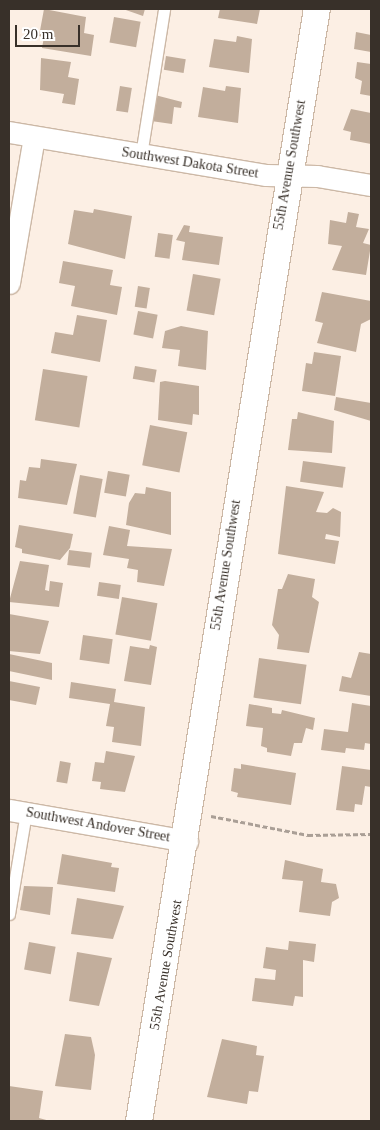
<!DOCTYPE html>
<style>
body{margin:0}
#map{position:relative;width:380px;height:1130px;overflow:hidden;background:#fcefe4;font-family:Georgia,serif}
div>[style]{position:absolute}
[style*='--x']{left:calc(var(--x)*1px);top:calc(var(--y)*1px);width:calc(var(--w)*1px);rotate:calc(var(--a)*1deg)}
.building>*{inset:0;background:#c2ae9c;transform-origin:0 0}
.path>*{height:3px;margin-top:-1.5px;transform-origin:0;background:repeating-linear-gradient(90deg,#aa9f96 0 5px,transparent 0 7.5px)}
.roads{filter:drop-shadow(1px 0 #ccb8a6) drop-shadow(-1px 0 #ccb8a6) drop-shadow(0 1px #ccb8a6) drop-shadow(0 -1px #ccb8a6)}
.service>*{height:11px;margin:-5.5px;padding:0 5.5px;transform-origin:5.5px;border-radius:5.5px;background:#fff}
.minor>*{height:21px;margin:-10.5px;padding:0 10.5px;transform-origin:10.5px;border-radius:10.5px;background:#fff}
.tertiary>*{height:26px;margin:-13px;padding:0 13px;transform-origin:13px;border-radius:13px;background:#fff}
span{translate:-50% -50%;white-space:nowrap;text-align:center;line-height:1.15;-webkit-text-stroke:4px #fff;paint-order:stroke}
.street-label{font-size:14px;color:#383029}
.frame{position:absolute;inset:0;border:10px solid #383029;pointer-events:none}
.scale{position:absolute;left:15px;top:25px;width:65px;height:22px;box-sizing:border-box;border:2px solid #383029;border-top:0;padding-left:6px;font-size:15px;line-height:18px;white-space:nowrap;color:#383029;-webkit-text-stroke:4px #fff;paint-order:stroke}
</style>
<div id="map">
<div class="building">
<i style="clip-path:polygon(44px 9px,86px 17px,84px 33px,94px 35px,91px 56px,42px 48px,44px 37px,39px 36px)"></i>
<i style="clip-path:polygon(123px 9px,145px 9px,143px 16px)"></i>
<i style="clip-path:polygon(220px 9px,260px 9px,257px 24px,218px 18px)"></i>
<i style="left:114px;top:17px;width:27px;height:26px;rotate:10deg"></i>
<i style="clip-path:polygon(356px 32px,371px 35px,371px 52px,354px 49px)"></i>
<i style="clip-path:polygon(237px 36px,252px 39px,249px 73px,209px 67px,214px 39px,236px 42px)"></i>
<i style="left:166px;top:56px;width:20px;height:14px;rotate:9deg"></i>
<i style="clip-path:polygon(41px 58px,71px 62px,68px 77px,79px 79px,75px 105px,62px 103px,64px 94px,40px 90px)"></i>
<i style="clip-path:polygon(357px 62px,371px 64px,371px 96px,360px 94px,362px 81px,355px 78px)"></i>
<i style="left:120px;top:86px;width:12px;height:25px;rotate:9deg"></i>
<i style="clip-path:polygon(226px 86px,241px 88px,238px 123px,198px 117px,203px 87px,225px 91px)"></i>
<i style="clip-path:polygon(155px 95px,182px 102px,181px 108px,174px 107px,172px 124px,151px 121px)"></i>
<i style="clip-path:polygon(351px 109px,371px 113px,371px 144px,350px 140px,351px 132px,343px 130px)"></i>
<i style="clip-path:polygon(94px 209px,132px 216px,125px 259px,68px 244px,74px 210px,93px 213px)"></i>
<i style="clip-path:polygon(348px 212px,359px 214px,356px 227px,369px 229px,363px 243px,371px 245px,366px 275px,332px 270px,342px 246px,328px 244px,330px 220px,346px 223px)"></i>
<i style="clip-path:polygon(184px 225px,190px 226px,189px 232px,223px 237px,219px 265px,182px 260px,185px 242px,176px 240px)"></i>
<i style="left:158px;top:233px;width:15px;height:24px;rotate:8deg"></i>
<i style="clip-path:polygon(63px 261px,113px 270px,110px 285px,122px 287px,117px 315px,71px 306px,75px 286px,59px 283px)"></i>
<i style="left:193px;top:274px;width:28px;height:37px;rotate:10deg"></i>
<i style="left:138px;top:286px;width:12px;height:21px;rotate:9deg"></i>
<i style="clip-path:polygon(322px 292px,371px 301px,371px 319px,361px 324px,356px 352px,317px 343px,323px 323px,315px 321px)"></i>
<i style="left:138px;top:311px;width:20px;height:24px;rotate:11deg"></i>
<i style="clip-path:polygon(77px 315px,107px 320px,100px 362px,51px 353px,55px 332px,73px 335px)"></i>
<i style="clip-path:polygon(181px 326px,208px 331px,206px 370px,178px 366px,180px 350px,162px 348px,165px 331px)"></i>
<i style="clip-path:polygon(314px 352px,341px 356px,335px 396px,302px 391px,306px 363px,312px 364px)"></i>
<i style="left:135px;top:366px;width:22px;height:13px;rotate:10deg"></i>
<i style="left:43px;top:369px;width:45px;height:52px;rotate:9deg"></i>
<i style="clip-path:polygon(165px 381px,199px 386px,199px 415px,193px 414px,192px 425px,158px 420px,160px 382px)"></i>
<i style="clip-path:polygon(336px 397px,371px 403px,371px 421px,334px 410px)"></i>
<i style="clip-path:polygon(298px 412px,334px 421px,332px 453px,288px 450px,292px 419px,297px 419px)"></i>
<i style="left:150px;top:425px;width:38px;height:41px;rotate:11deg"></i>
<i style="clip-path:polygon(41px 459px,77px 464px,67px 505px,18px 498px,20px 480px,26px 481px,29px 467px,40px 468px)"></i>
<i style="left:303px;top:461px;width:43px;height:21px;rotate:8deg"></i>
<i style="left:108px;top:471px;width:22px;height:22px;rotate:10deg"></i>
<i style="left:80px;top:475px;width:23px;height:39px;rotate:10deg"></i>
<i style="clip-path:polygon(286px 486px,324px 492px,316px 512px,327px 513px,333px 508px,341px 512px,340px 537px,326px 534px,325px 539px,339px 541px,335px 564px,278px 554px)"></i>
<i style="clip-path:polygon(146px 487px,171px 492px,171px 535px,126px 525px,129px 503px,135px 493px,145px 494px)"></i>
<i style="clip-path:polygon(19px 525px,73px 534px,70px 548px,60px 560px,22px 553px,22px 549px,15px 547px)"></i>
<i style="clip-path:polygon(109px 526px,130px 530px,127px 546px,172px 549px,164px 586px,137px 582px,138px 570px,127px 568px,129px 559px,103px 555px)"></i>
<i style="left:69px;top:550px;width:23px;height:15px;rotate:7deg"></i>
<i style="clip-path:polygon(20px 561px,49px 565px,45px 590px,49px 591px,50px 581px,63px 583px,59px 607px,9px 602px)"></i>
<i style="clip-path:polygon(288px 574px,315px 579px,312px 597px,319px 602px,309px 653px,277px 649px,279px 635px,272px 625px,278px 589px,282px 589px)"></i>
<i style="left:99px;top:582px;width:22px;height:14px;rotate:8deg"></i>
<i style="left:122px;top:597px;width:36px;height:38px;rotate:10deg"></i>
<i style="clip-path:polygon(9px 614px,49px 621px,40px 654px,9px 651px)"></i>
<i style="left:83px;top:635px;width:30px;height:25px;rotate:8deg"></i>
<i style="clip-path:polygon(150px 645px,157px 647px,151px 685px,124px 681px,130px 646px,149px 649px)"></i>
<i style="clip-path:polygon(359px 652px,371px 654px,371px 696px,339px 691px,342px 676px,351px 678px)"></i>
<i style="clip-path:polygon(9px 654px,52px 663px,52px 680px,9px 671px)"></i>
<i style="left:259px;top:658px;width:48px;height:40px;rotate:8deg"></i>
<i style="clip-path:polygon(9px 681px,40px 687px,36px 705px,9px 700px)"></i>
<i style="clip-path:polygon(71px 682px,116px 689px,114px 702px,145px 707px,141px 746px,112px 742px,114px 727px,106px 726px,110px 704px,69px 698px)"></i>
<i style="clip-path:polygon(352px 703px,371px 706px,371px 744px,365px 743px,364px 750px,346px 748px,345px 753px,321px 750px,324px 729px,348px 732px)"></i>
<i style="clip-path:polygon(249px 704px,272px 708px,272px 713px,281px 714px,282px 710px,315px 718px,313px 730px,306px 728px,302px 743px,294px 743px,291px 756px,267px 752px,267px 748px,261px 746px,263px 728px,246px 726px)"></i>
<i style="clip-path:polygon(106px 751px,135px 756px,125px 792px,100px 789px,101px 782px,92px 781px,95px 762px,104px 763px)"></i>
<i style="left:60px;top:761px;width:11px;height:21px;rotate:10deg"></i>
<i style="clip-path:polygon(241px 764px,296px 773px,291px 805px,237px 797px,238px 793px,231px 791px,234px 768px,241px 769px)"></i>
<i style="clip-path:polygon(342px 766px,371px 770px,371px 787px,365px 786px,362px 805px,355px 804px,354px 812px,336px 810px)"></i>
<i style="clip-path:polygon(62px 854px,112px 863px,111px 867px,119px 868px,115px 892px,57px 884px)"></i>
<i style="clip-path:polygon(285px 860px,323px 869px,321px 882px,336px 884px,339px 898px,332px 902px,330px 916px,299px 912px,303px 881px,282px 879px)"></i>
<i style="clip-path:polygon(24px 886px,53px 887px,50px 915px,20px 910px)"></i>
<i style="clip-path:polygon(77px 898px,124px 906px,113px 939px,71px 934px)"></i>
<i style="clip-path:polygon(289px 941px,316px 944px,314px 962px,303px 960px,303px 997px,295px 996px,293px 1006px,252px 1001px,255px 978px,275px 980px,276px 970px,263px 968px,266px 947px,288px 950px)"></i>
<i style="left:29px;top:942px;width:27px;height:28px;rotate:10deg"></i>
<i style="clip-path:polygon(77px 952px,112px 958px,99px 1006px,69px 1001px)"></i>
<i style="clip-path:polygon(65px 1034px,91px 1037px,95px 1055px,91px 1090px,55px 1086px)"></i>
<i style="clip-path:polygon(222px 1039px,257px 1046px,256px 1055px,264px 1056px,258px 1092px,249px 1091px,247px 1104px,207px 1097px)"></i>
<i style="clip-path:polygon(9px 1086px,43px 1091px,39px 1118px,50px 1121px,9px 1121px)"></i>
</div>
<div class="path">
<i style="--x:211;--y:816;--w:99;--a:11.1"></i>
<i style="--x:308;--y:835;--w:63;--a:-0.9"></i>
</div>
<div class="roads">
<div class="service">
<i style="--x:141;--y:155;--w:148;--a:-81"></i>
<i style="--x:9;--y:914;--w:103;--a:-80.5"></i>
</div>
<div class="minor">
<i style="--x:9;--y:132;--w:261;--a:9.5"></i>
<i style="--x:266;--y:175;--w:51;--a:1.1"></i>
<i style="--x:317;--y:176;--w:55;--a:9.5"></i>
<i style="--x:9;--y:283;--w:148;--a:-80.3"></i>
<i style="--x:9;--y:810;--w:181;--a:9.9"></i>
</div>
<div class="tertiary">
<i style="--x:139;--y:1121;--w:1126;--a:-80.91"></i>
</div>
</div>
<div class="street-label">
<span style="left:190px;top:163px;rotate:9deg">Southwest Dakota Street</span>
<span style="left:290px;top:165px;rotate:-80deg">55th Avenue Southwest</span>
<span style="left:226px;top:565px;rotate:-81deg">55th Avenue Southwest</span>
<span style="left:98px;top:825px;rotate:10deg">Southwest Andover Street</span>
<span style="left:166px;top:965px;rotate:-80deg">55th Avenue Southwest</span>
</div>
<div class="frame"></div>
<div class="scale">20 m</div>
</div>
